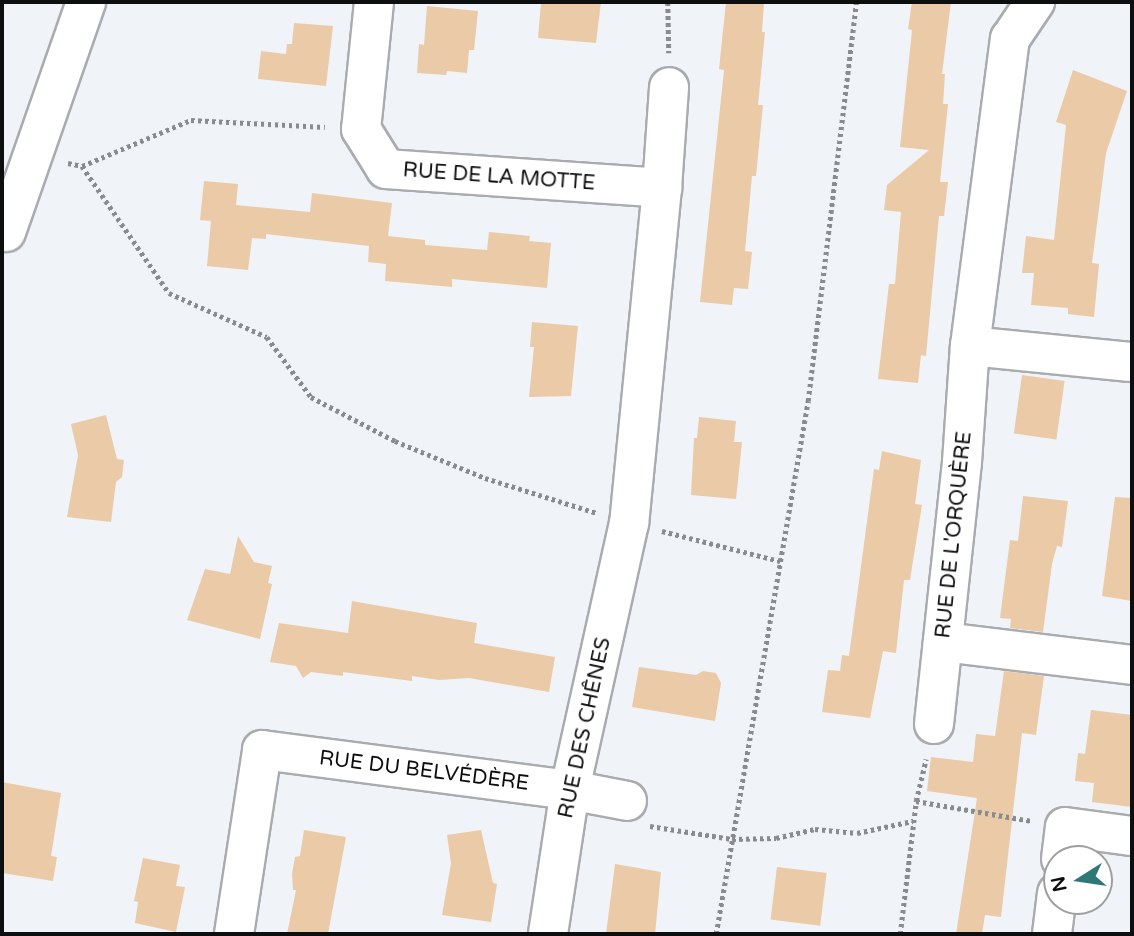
<!DOCTYPE html>
<meta charset="utf-8">
<style>
body{margin:0}
#map{position:relative;width:1134px;height:936px;overflow:hidden;background:#f0f3f8;font-family:"Varela Round",sans-serif}
div>[style]{position:absolute}
[style*='--x']{left:calc(var(--x)*1px);top:calc(var(--y)*1px);width:calc(var(--w)*1px);rotate:calc(var(--a)*1deg)}
.building>*{inset:0;background:#ebcaa7;transform-origin:0 0}
.path>*{height:4.5px;margin-top:-2.25px;transform-origin:0;background:repeating-linear-gradient(90deg,#898b8e 0 3.5px,transparent 0 7px)}
.roads{filter:drop-shadow(2px 0 #a9abaf) drop-shadow(-2px 0 #a9abaf) drop-shadow(0 2px #a9abaf) drop-shadow(0 -2px #a9abaf)}
.street>*{height:38px;margin:-19px;padding:0 19px;transform-origin:19px;border-radius:19px;background:#fff}
span{translate:-50% -50%;white-space:nowrap;text-align:center;line-height:1.15;-webkit-text-stroke:5px #fff;paint-order:stroke}
.street-label{font-size:21px;color:#0d0e0f}
.frame{position:absolute;inset:0;border:4px solid #0d0e0f;pointer-events:none}
.north{position:absolute;left:1043px;top:845px;width:70px;height:70px;box-sizing:border-box;background:#fff;border:2px solid #9e9f9f;border-radius:50%;rotate:258deg;font-size:19px;font-weight:700;line-height:28px;text-align:center;color:#0d0e0f}
.north::after{content:'';display:block;margin:auto;width:24px;height:32px;background:#2f7877;clip-path:polygon(50% 0,100% 100%,50% 72%,0 100%)}
</style>
<div id="map">
<div class="building">
<i style="clip-path:polygon(554px 2px,601px 2px,596px 43px,538px 38px,541px 3px)"></i>
<i style="clip-path:polygon(726px 2px,764px 2px,762px 32px,765px 32px,758px 105px,763px 105px,756px 176px,752px 176px,745px 251px,752px 252px,748px 289px,734px 288px,732px 305px,700px 302px,724px 70px,719px 69px)"></i>
<i style="clip-path:polygon(912px 2px,951px 2px,942px 74px,945px 74px,943px 104px,948px 104px,940px 182px,948px 182px,944px 216px,939px 216px,926px 356px,921px 355px,918px 383px,878px 379px,889px 284px,895px 284px,901px 212px,884px 210px,887px 185px,929px 150px,900px 147px,912px 30px,908px 29px)"></i>
<i style="clip-path:polygon(427px 6px,478px 11px,474px 50px,469px 50px,467px 73px,447px 71px,446px 75px,417px 73px,419px 44px,424px 45px)"></i>
<i style="clip-path:polygon(294px 23px,333px 26px,326px 86px,258px 79px,261px 51px,286px 54px,287px 44px,292px 44px)"></i>
<i style="clip-path:polygon(1073px 70px,1127px 91px,1106px 153px,1092px 263px,1099px 264px,1094px 317px,1068px 314px,1068px 308px,1031px 305px,1034px 273px,1022px 273px,1026px 236px,1054px 240px,1066px 125px,1056px 122px)"></i>
<i style="clip-path:polygon(204px 181px,238px 184px,236px 205px,310px 212px,312px 193px,392px 203px,388px 236px,425px 240px,425px 245px,487px 250px,489px 232px,530px 236px,529px 241px,551px 243px,547px 288px,452px 279px,452px 287px,385px 281px,386px 264px,368px 262px,369px 246px,266px 234px,266px 239px,252px 238px,248px 270px,207px 266px,211px 221px,200px 220px)"></i>
<i style="clip-path:polygon(532px 322px,578px 326px,571px 396px,529px 397px,534px 347px,530px 347px)"></i>
<i style="left:1022px;top:375px;width:43px;height:59px;rotate:8deg"></i>
<i style="clip-path:polygon(106px 415px,117px 459px,124px 460px,122px 477px,116px 482px,111px 522px,67px 517px,78px 455px,71px 424px)"></i>
<i style="clip-path:polygon(699px 417px,736px 421px,734px 442px,742px 442px,736px 499px,691px 495px,694px 438px,697px 438px)"></i>
<i style="clip-path:polygon(882px 451px,921px 460px,915px 504px,922px 505px,910px 580px,904px 580px,896px 653px,883px 651px,870px 718px,822px 712px,828px 670px,840px 671px,842px 655px,849px 656px,874px 469px,879px 470px)"></i>
<i style="clip-path:polygon(1023px 496px,1068px 501px,1062px 547px,1057px 546px,1052px 564px,1043px 632px,1010px 628px,1011px 619px,1000px 618px,1010px 540px,1018px 541px)"></i>
<i style="clip-path:polygon(1115px 497px,1132px 498px,1132px 601px,1102px 596px)"></i>
<i style="clip-path:polygon(238px 536px,254px 562px,272px 566px,268px 583px,272px 584px,260px 639px,187px 620px,205px 569px,230px 574px)"></i>
<i style="clip-path:polygon(352px 601px,477px 623px,474px 643px,555px 657px,549px 692px,469px 678px,439px 680px,412px 676px,412px 681px,343px 672px,343px 676px,311px 672px,303px 678px,296px 666px,270px 662px,279px 623px,348px 633px)"></i>
<i style="clip-path:polygon(639px 667px,696px 675px,703px 671px,716px 673px,721px 683px,715px 721px,632px 707px)"></i>
<i style="clip-path:polygon(1004px 671px,1044px 676px,1036px 735px,1022px 733px,1001px 917px,985px 915px,982px 934px,956px 934px,977px 798px,927px 791px,931px 757px,973px 762px,976px 734px,995px 736px)"></i>
<i style="clip-path:polygon(1091px 710px,1132px 715px,1132px 807px,1092px 802px,1094px 783px,1075px 781px,1078px 753px,1085px 754px)"></i>
<i style="clip-path:polygon(2px 782px,61px 793px,51px 856px,57px 857px,53px 881px,2px 873px)"></i>
<i style="clip-path:polygon(304px 830px,346px 837px,328px 934px,287px 934px,296px 890px,293px 890px,292px 874px,295px 857px,300px 856px)"></i>
<i style="clip-path:polygon(481px 830px,493px 883px,497px 884px,491px 922px,442px 915px,451px 863px,447px 835px)"></i>
<i style="clip-path:polygon(143px 858px,180px 865px,176px 886px,185px 887px,176px 932px,135px 923px,138px 902px,134px 901px)"></i>
<i style="clip-path:polygon(615px 864px,661px 872px,655px 934px,606px 934px)"></i>
<i style="left:777px;top:867px;width:50px;height:53px;rotate:7deg"></i>
</div>
<div class="path">
<i style="--x:668;--y:2;--w:51;--a:88.9"></i>
<i style="--x:68;--y:163;--w:14;--a:12"></i>
<i style="--x:82;--y:166;--w:154;--a:55.6"></i>
<i style="--x:169;--y:293;--w:107;--a:24.2"></i>
<i style="--x:267;--y:337;--w:74;--a:53.7"></i>
<i style="--x:311;--y:397;--w:95;--a:27.6"></i>
<i style="--x:395;--y:441;--w:97;--a:22.3"></i>
<i style="--x:485;--y:478;--w:117;--a:17.4"></i>
<i style="--x:82;--y:166;--w:118;--a:-22.9"></i>
<i style="--x:191;--y:120;--w:134;--a:3"></i>
<i style="--x:662;--y:531;--w:122;--a:14.3"></i>
<i style="--x:916;--y:801;--w:118;--a:9.8"></i>
<i style="--x:650;--y:826;--w:83;--a:9"></i>
<i style="--x:732;--y:839;--w:44;--a:-1.3"></i>
<i style="--x:776;--y:838;--w:40;--a:-13"></i>
<i style="--x:815;--y:829;--w:42;--a:5.4"></i>
<i style="--x:857;--y:833;--w:57;--a:-12.1"></i>
<i style="--x:716;--y:934;--w:541;--a:-80.21"></i>
<i style="--x:808;--y:401;--w:402;--a:-83.1"></i>
<i style="--x:900;--y:934;--w:134;--a:-83.1"></i>
<i style="--x:916;--y:801;--w:43;--a:-76.6"></i>
</div>
<div class="roads">
<div class="street">
<i style="--x:374;--y:2;--w:128;--a:95.8"></i>
<i style="--x:361;--y:129;--w:47;--a:58"></i>
<i style="--x:386;--y:169;--w:277;--a:3.9"></i>
<i style="--x:662;--y:188;--w:337;--a:95.6"></i>
<i style="--x:629;--y:523;--w:273;--a:102.5"></i>
<i style="--x:570;--y:790;--w:146;--a:98.7"></i>
<i style="--x:662;--y:188;--w:101;--a:-86"></i>
<i style="--x:6;--y:232;--w:244;--a:-70.8"></i>
<i style="--x:970;--y:346;--w:160;--a:5.7"></i>
<i style="--x:943;--y:642;--w:190;--a:6.9"></i>
<i style="--x:934;--y:724;--w:263;--a:-83.9"></i>
<i style="--x:962;--y:462;--w:116;--a:-86.1"></i>
<i style="--x:970;--y:346;--w:310;--a:-82.6"></i>
<i style="--x:1010;--y:39;--w:45;--a:-56"></i>
<i style="--x:1061;--y:859;--w:32;--a:-83"></i>
<i style="--x:1065;--y:827;--w:68;--a:7.7"></i>
<i style="--x:234;--y:934;--w:186;--a:-81.3"></i>
<i style="--x:262;--y:750;--w:311;--a:7.4"></i>
<i style="--x:570;--y:790;--w:58;--a:10.9"></i>
<i style="--x:1052;--y:934;--w:41;--a:-83"></i>
</div>
</div>
<div class="street-label">
<span style="left:499px;top:177px;rotate:4deg">RUE DE LA MOTTE</span>
<span style="left:954px;top:535px;rotate:-84deg">RUE DE L'ORQUÈRE</span>
<span style="left:585px;top:728px;rotate:-78deg">RUE DES CHÊNES</span>
<span style="left:424px;top:771px;rotate:7deg">RUE DU BELVÉDÈRE</span>
</div>
<div class="frame"></div>
<div class="north">N</div>
</div>
